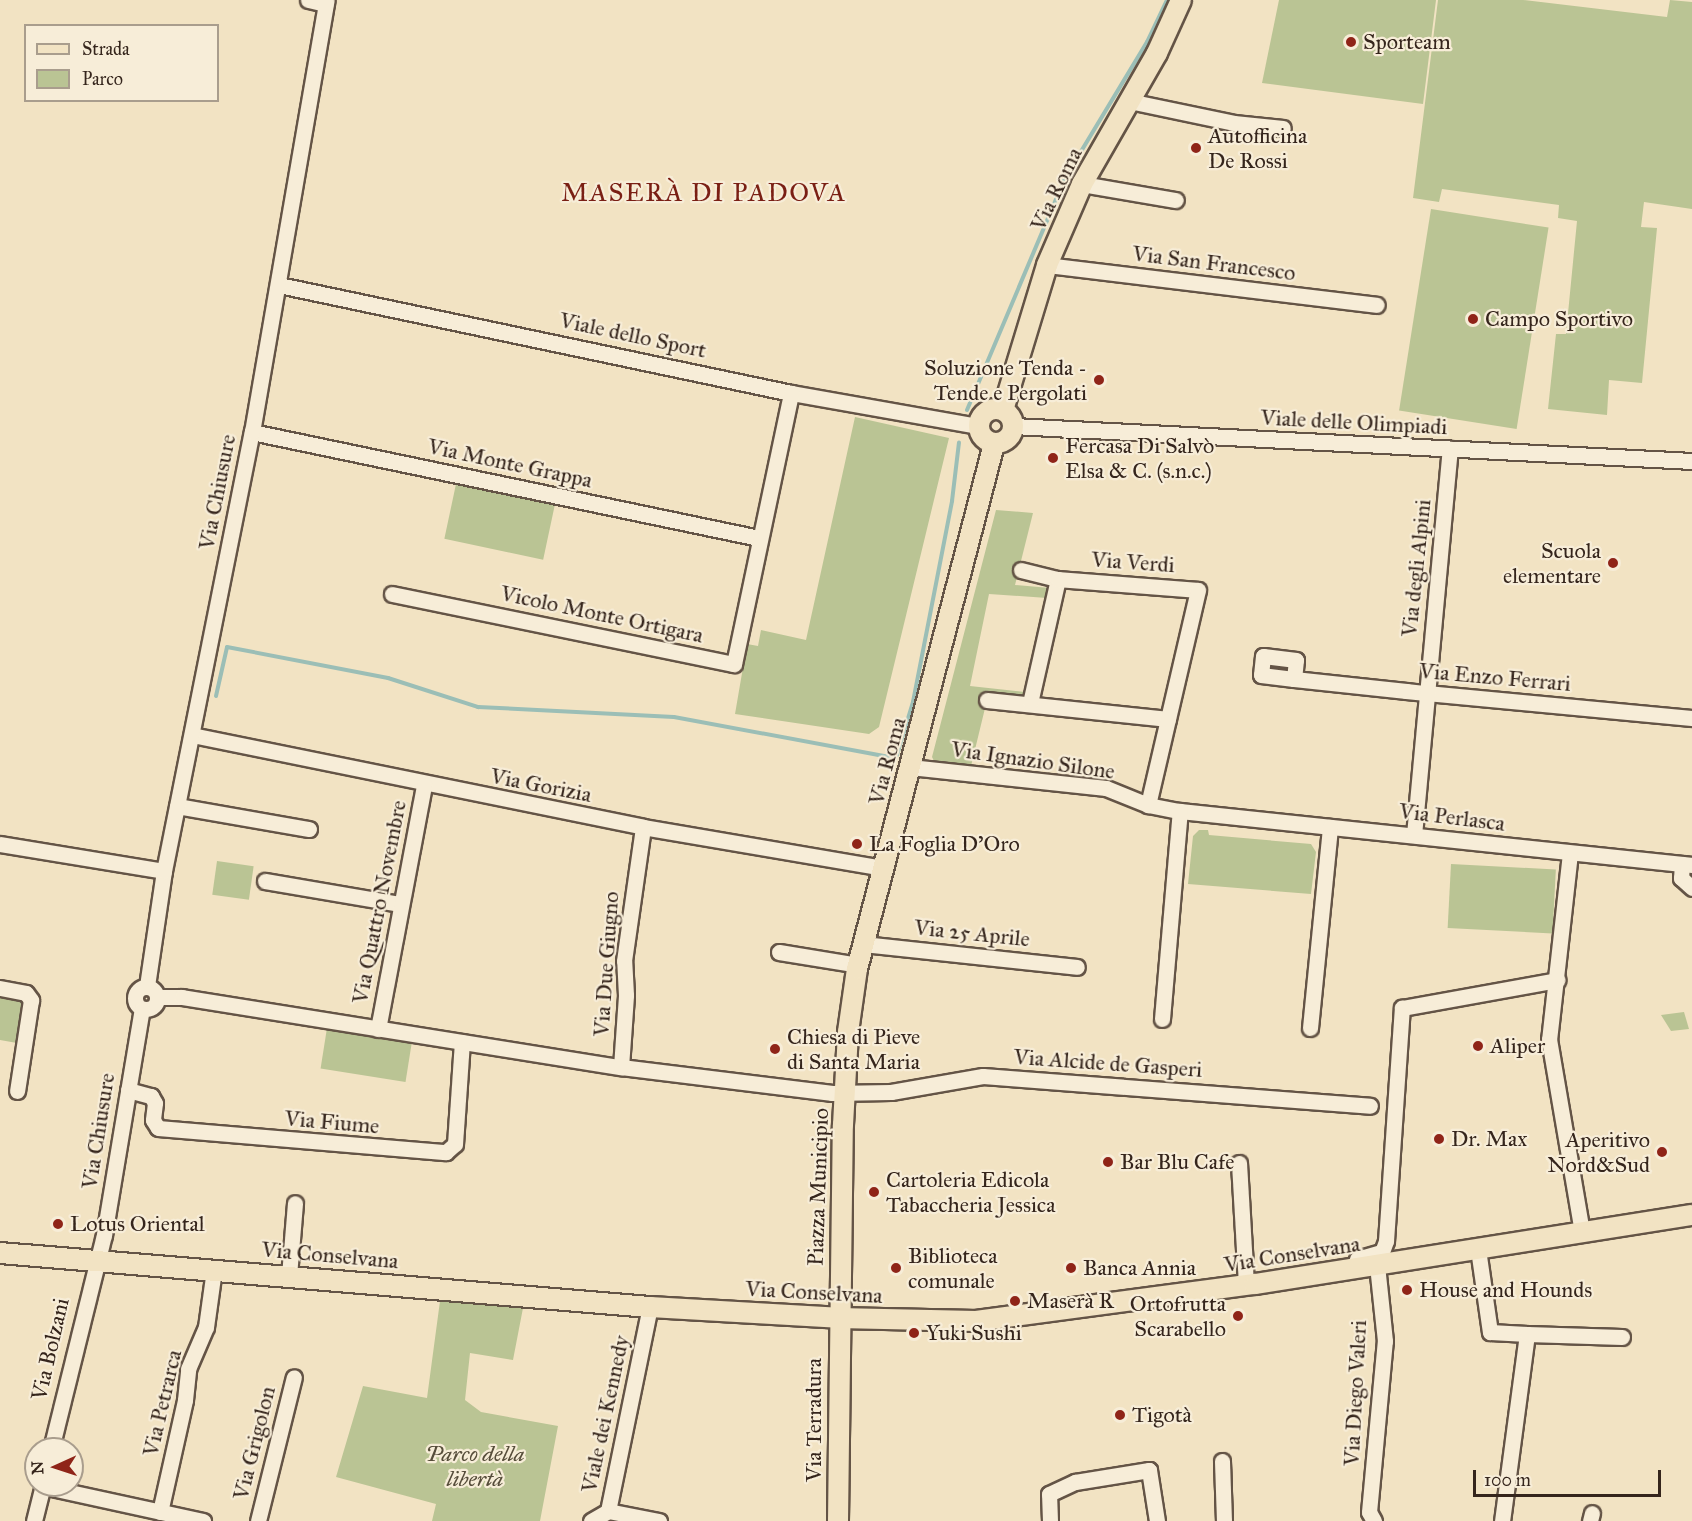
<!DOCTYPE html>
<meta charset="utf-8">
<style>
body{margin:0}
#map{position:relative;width:1692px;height:1521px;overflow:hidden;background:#f2e3c3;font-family:"IM FELL Great Primer",serif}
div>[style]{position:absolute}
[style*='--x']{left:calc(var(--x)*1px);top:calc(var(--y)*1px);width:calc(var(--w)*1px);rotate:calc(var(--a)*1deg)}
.green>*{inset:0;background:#bac494;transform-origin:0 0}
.stream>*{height:4px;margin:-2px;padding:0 2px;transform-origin:2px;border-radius:2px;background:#9bbeb6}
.roads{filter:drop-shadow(2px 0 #645446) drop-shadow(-2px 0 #645446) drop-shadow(0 2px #645446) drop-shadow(0 -2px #645446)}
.minor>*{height:15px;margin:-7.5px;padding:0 7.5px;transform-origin:7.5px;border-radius:7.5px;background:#f7edd8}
.minor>.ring{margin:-7.5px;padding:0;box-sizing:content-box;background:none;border:15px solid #f7edd8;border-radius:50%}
.major>*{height:20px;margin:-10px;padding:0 10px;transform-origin:10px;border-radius:10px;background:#f2e3c3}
.major>.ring{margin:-10px;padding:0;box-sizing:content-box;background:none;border:20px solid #f2e3c3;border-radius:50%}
.dots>*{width:16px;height:16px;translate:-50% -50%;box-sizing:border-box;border:3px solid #f7edd8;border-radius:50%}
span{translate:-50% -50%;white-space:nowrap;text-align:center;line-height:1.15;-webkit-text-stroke:4.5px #f7edd8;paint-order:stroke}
.poi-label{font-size:22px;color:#35251c}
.left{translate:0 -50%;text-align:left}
.right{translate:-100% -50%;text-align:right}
.street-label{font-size:22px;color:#35251c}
.park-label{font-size:22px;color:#564d3a;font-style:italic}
.quarter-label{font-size:26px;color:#7a1f14;letter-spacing:1.5px}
.legend{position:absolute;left:24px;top:24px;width:195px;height:78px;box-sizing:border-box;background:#f7edd8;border:2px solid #a99d8d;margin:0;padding:8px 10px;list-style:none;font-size:18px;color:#35251c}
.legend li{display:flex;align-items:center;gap:12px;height:30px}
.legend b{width:30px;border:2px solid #a99d8d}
.north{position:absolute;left:24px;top:1437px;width:60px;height:60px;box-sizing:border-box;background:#f7edd8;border:2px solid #a99d8d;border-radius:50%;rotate:267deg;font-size:16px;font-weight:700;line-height:24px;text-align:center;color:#35251c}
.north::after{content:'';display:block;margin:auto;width:21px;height:27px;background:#8f2418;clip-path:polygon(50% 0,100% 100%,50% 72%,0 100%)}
.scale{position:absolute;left:1473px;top:1470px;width:188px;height:27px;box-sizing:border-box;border:3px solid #35251c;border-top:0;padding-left:8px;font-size:18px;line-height:21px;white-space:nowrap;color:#35251c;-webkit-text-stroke:4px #f7edd8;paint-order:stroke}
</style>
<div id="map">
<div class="green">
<i style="clip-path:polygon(1279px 0,1436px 0,1423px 104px,1262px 83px)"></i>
<i style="clip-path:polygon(1438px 0,1523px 0,1667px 17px,1670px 0,1692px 2px,1692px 209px,1644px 202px,1641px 227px,1657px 228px,1642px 383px,1609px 380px,1607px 415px,1548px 409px,1556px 334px,1566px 334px,1577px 221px,1558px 218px,1559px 205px,1442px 189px,1439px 202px,1413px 198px)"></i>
<i style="left:1431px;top:209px;width:119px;height:204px;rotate:9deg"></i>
<i style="clip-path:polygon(855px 417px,949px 438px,879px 727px,869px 734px,735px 714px,747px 644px,758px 646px,761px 630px,806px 640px)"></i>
<i style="left:456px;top:484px;width:101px;height:56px;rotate:12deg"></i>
<i style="clip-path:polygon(996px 510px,1033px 513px,1015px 585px,1050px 588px,1047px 598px,989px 594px,970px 686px,1025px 692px,1023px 700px,987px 700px,971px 766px,935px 763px,932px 757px)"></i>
<i style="clip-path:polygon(1199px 830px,1208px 830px,1209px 835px,1311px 844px,1316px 852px,1311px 894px,1188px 884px,1193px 836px)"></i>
<i style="left:217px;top:861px;width:37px;height:34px;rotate:8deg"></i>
<i style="left:1451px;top:864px;width:105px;height:64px;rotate:3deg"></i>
<i style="clip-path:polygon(0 995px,22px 999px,24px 1004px,17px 1043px,0 1040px)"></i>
<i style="clip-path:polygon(1684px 1012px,1689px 1029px,1671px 1031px,1661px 1015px)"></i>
<i style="left:327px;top:1028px;width:86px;height:41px;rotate:9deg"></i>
<i style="clip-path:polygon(440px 1301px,523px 1308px,513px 1360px,470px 1353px,465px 1400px,481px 1412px,558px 1426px,540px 1521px,432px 1521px,436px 1504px,336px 1477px,363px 1386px,427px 1398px)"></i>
</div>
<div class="stream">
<i style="--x:967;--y:410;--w:252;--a:-67.1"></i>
<i style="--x:1065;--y:178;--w:159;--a:-58.9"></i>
<i style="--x:1147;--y:42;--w:47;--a:-64.5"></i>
<i style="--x:216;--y:696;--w:50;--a:-77.3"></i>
<i style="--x:227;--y:647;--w:164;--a:10.9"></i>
<i style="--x:388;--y:678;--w:95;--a:17.9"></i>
<i style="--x:478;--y:707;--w:196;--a:2.9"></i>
<i style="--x:674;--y:717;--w:219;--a:10.5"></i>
<i style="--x:889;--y:757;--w:8;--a:-14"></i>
<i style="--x:897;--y:755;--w:55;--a:-73.2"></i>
<i style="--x:913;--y:702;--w:205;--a:-79"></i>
<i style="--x:952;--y:501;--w:59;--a:-83.2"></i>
</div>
<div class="roads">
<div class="minor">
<i style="--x:308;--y:0;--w:18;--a:13"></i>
<i style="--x:1129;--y:101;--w:107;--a:11.8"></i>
<i style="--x:1234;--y:123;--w:49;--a:5.8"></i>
<i style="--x:1082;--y:184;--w:95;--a:9.7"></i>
<i style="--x:1047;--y:265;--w:332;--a:6.9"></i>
<i style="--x:279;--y:285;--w:523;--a:11.91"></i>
<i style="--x:791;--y:393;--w:190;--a:10"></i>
<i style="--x:1013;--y:426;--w:680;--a:2.95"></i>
<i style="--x:252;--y:432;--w:518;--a:11.81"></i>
<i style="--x:1021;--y:570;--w:38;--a:14"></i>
<i style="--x:392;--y:594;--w:349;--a:11.6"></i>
<i style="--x:734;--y:664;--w:277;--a:-78.1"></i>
<i style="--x:1294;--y:679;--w:19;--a:-84"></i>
<i style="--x:1296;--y:660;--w:33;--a:-173"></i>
<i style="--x:1263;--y:656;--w:19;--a:96"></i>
<i style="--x:1261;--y:675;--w:33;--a:7"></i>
<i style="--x:1294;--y:679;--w:113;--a:6.1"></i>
<i style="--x:1406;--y:691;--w:20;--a:6"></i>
<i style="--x:1426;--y:693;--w:267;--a:5.4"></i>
<i style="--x:987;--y:700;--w:182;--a:6"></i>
<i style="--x:1030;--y:703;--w:127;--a:-77.3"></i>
<i style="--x:1058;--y:579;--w:140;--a:4.5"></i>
<i style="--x:1198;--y:590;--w:221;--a:103.1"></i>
<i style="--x:192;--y:735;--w:460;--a:11.5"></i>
<i style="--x:643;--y:827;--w:243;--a:9.7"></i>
<i style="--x:910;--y:767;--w:197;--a:6.1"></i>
<i style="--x:1106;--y:788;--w:45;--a:22"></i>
<i style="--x:1148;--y:805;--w:33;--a:11"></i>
<i style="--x:1180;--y:811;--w:515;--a:6.02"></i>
<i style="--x:177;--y:806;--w:134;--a:9.9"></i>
<i style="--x:1414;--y:835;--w:388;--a:-84.7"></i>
<i style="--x:0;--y:844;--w:166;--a:9.3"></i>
<i style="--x:1570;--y:853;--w:187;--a:96.4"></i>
<i style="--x:1549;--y:1039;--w:196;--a:80.3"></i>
<i style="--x:1682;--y:864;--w:14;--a:94"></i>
<i style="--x:1681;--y:878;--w:15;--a:42"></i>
<i style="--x:265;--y:881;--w:136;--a:9.7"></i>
<i style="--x:863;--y:944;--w:215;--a:6.1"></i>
<i style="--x:779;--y:952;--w:80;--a:9.3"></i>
<i style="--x:147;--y:986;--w:116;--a:-81.6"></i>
<i style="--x:164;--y:871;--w:448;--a:-78.7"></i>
<i style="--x:252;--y:432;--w:438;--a:-80.2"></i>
<i class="ring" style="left:135px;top:987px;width:7px;height:7px"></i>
<i style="--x:0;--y:988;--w:26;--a:11"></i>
<i style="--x:26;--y:993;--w:9;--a:54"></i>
<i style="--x:31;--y:1000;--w:92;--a:98.7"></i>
<i style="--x:157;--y:997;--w:25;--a:0"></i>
<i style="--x:182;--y:997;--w:445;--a:9.1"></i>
<i style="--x:621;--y:1067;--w:213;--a:7"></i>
<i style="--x:832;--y:1093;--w:59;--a:-1"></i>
<i style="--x:891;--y:1092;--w:93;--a:-9.9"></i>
<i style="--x:983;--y:1076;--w:388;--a:4.4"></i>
<i style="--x:1162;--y:1019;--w:209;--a:-85.1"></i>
<i style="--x:1310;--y:1028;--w:202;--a:-84.3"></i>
<i style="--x:378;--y:1029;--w:248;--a:-79.3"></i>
<i style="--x:621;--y:1067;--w:72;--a:-86"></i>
<i style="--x:626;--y:995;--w:34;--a:-93"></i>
<i style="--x:624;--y:961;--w:135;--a:-81.9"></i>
<i style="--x:128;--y:1090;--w:24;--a:15"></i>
<i style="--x:151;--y:1096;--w:8;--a:60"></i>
<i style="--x:155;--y:1103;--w:17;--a:97"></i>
<i style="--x:153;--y:1120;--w:9;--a:58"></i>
<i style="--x:158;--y:1128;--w:289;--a:4.8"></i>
<i style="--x:446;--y:1152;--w:12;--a:-42"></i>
<i style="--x:455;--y:1144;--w:102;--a:-86.1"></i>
<i style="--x:1239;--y:1163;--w:122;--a:86.7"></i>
<i style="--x:1478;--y:1249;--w:84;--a:81.8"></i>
<i style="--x:1490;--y:1332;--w:37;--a:3"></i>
<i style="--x:1527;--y:1334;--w:189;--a:97.6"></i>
<i style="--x:1357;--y:1259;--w:26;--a:-16"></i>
<i style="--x:1382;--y:1252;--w:12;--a:-70"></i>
<i style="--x:1386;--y:1241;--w:234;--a:-86.1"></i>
<i style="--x:1402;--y:1008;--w:158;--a:-10.2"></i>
<i style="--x:289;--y:1276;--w:73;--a:-85.3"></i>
<i style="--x:1527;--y:1334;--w:95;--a:1.8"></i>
<i style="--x:51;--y:1449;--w:220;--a:-76.1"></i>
<i style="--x:104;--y:1235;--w:229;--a:-80.5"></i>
<i style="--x:1222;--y:1461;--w:60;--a:88.1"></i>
<i style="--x:42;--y:1486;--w:165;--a:12.3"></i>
<i style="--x:608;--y:1511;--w:208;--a:-78.4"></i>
<i style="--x:608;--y:1511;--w:52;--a:11.1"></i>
<i style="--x:160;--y:1512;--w:115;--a:-77.4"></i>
<i style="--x:185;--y:1400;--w:31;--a:-84"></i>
<i style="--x:188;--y:1369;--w:46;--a:-66.8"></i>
<i style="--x:206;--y:1327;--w:59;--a:-82.1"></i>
<i style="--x:34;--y:1521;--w:37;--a:-76"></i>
<i style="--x:258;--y:1521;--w:148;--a:-76"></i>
<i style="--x:591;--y:1521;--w:20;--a:-30"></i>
<i style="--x:1050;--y:1521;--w:27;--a:-92"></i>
<i style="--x:1049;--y:1494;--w:29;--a:-25"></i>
<i style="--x:1075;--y:1482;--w:75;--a:-9.2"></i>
<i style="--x:1149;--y:1470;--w:52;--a:81.1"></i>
<i style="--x:1374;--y:1521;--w:10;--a:-119"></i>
<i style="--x:1369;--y:1512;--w:172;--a:-84.7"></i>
<i style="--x:1385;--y:1341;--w:76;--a:-96"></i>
<i style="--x:1590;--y:1521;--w:8;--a:-76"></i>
</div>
<div class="major">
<i class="ring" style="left:979px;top:409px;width:14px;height:14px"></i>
<i style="--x:1003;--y:410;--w:152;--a:-73.1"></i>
<i style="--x:1047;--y:265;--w:88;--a:-66.6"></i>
<i style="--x:1082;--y:184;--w:151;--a:-60.2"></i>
<i style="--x:1157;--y:53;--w:58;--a:-65.6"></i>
<i style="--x:0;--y:1253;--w:652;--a:4.75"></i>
<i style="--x:650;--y:1307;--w:188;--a:3.3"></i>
<i style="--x:838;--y:1318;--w:138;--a:1.2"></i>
<i style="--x:976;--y:1321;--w:281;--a:-7.6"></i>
<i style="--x:1255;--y:1284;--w:442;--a:-9"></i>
<i style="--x:838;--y:1521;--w:396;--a:-89.3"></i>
<i style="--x:843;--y:1125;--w:93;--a:-86.9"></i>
<i style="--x:848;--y:1032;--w:64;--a:-81.9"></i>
<i style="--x:857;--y:969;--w:543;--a:-75.37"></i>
</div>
</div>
<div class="dots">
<i style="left:1351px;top:42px;background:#8f2418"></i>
<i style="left:1196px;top:148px;background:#8f2418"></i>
<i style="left:1473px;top:319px;background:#8f2418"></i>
<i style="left:1099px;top:380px;background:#8f2418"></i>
<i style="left:1053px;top:458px;background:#8f2418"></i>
<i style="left:1613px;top:563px;background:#8f2418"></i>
<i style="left:857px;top:844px;background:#8f2418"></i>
<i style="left:1478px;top:1046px;background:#8f2418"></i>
<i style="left:775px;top:1049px;background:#8f2418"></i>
<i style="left:1439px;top:1139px;background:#8f2418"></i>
<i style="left:1662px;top:1152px;background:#8f2418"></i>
<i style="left:1108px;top:1162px;background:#8f2418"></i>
<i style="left:874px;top:1192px;background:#8f2418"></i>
<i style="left:58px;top:1224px;background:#8f2418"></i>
<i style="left:896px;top:1268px;background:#8f2418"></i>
<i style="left:1071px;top:1268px;background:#8f2418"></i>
<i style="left:1407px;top:1290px;background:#8f2418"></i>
<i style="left:1015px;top:1301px;background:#8f2418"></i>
<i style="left:1238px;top:1316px;background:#8f2418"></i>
<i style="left:914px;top:1333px;background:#8f2418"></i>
<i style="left:1120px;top:1415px;background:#8f2418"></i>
</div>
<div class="poi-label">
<span class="left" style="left:1363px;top:42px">Sporteam</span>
<span class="left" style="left:1208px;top:148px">Autofficina<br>De Rossi</span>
<span class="left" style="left:1485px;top:319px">Campo Sportivo</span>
<span class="right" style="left:1087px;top:380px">Soluzione Tenda -<br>Tende e Pergolati</span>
<span class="left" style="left:1065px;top:458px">Fercasa Di Salvò<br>Elsa &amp; C. (s.n.c.)</span>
<span class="right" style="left:1601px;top:563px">Scuola<br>elementare</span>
<span class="left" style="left:869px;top:844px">La Foglia D'Oro</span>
<span class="left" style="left:787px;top:1049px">Chiesa di Pieve<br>di Santa Maria</span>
<span class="left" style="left:1490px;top:1046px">Aliper</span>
<span class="left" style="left:1451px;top:1139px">Dr. Max</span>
<span class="right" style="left:1650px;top:1152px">Aperitivo<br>Nord&amp;Sud</span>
<span class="left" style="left:1120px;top:1162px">Bar Blu Cafe</span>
<span class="left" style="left:886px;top:1192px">Cartoleria Edicola<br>Tabaccheria Jessica</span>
<span class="left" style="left:70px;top:1224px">Lotus Oriental</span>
<span class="left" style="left:908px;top:1268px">Biblioteca<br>comunale</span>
<span class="left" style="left:1083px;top:1268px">Banca Annia</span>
<span class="left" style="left:1419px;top:1290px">House and Hounds</span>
<span class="left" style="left:1027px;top:1301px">Maserà R</span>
<span class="right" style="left:1226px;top:1316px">Ortofrutta<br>Scarabello</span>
<span class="left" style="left:926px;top:1333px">Yuki Sushi</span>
<span class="left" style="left:1132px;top:1415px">Tigotà</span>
</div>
<div class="street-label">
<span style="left:1056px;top:189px;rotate:-64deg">Via Roma</span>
<span style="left:1214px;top:263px;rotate:7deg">Via San Francesco</span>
<span style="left:633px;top:335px;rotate:12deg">Viale dello Sport</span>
<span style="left:1354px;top:422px;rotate:3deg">Viale delle Olimpiadi</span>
<span style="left:510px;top:463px;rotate:12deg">Via Monte Grappa</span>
<span style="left:217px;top:492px;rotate:-79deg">Via Chiusure</span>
<span style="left:1133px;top:562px;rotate:4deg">Via Verdi</span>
<span style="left:1416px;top:568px;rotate:-84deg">Via degli Alpini</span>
<span style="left:602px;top:614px;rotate:12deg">Vicolo Monte Ortigara</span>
<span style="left:1495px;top:677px;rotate:5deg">Via Enzo Ferrari</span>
<span style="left:1033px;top:760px;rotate:8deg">Via Ignazio Silone</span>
<span style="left:887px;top:761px;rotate:-75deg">Via Roma</span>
<span style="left:541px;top:785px;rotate:11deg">Via Gorizia</span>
<span style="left:1452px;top:817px;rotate:7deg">Via Perlasca</span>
<span style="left:379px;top:902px;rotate:-79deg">Via Quattro Novembre</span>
<span style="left:972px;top:933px;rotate:6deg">Via 25 Aprile</span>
<span style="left:606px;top:964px;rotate:-86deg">Via Due Giugno</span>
<span style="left:1108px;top:1063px;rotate:4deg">Via Alcide de Gasperi</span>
<span style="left:332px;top:1122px;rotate:5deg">Via Fiume</span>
<span style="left:98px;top:1131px;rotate:-81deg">Via Chiusure</span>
<span style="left:818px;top:1187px;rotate:-88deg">Piazza Municipio</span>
<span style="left:1292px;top:1254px;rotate:-9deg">Via Conselvana</span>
<span style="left:330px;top:1255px;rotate:5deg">Via Conselvana</span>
<span style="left:814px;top:1292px;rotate:3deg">Via Conselvana</span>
<span style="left:50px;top:1349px;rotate:-77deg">Via Bolzani</span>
<span style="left:1355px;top:1393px;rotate:-87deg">Via Diego Valeri</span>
<span style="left:162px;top:1403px;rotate:-77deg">Via Petrarca</span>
<span style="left:605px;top:1414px;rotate:-78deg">Viale dei Kennedy</span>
<span style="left:814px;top:1420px;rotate:-90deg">Via Terradura</span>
<span style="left:254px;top:1443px;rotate:-76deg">Via Grigolon</span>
</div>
<div class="park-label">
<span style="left:475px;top:1466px">Parco della<br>libertà</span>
</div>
<div class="quarter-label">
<span style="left:704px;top:193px">MASERÀ DI PADOVA</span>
</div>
<ul class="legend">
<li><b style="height:8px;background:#f2e3c3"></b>Strada</li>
<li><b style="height:16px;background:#bac494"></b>Parco</li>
</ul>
<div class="north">N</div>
<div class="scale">100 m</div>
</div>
